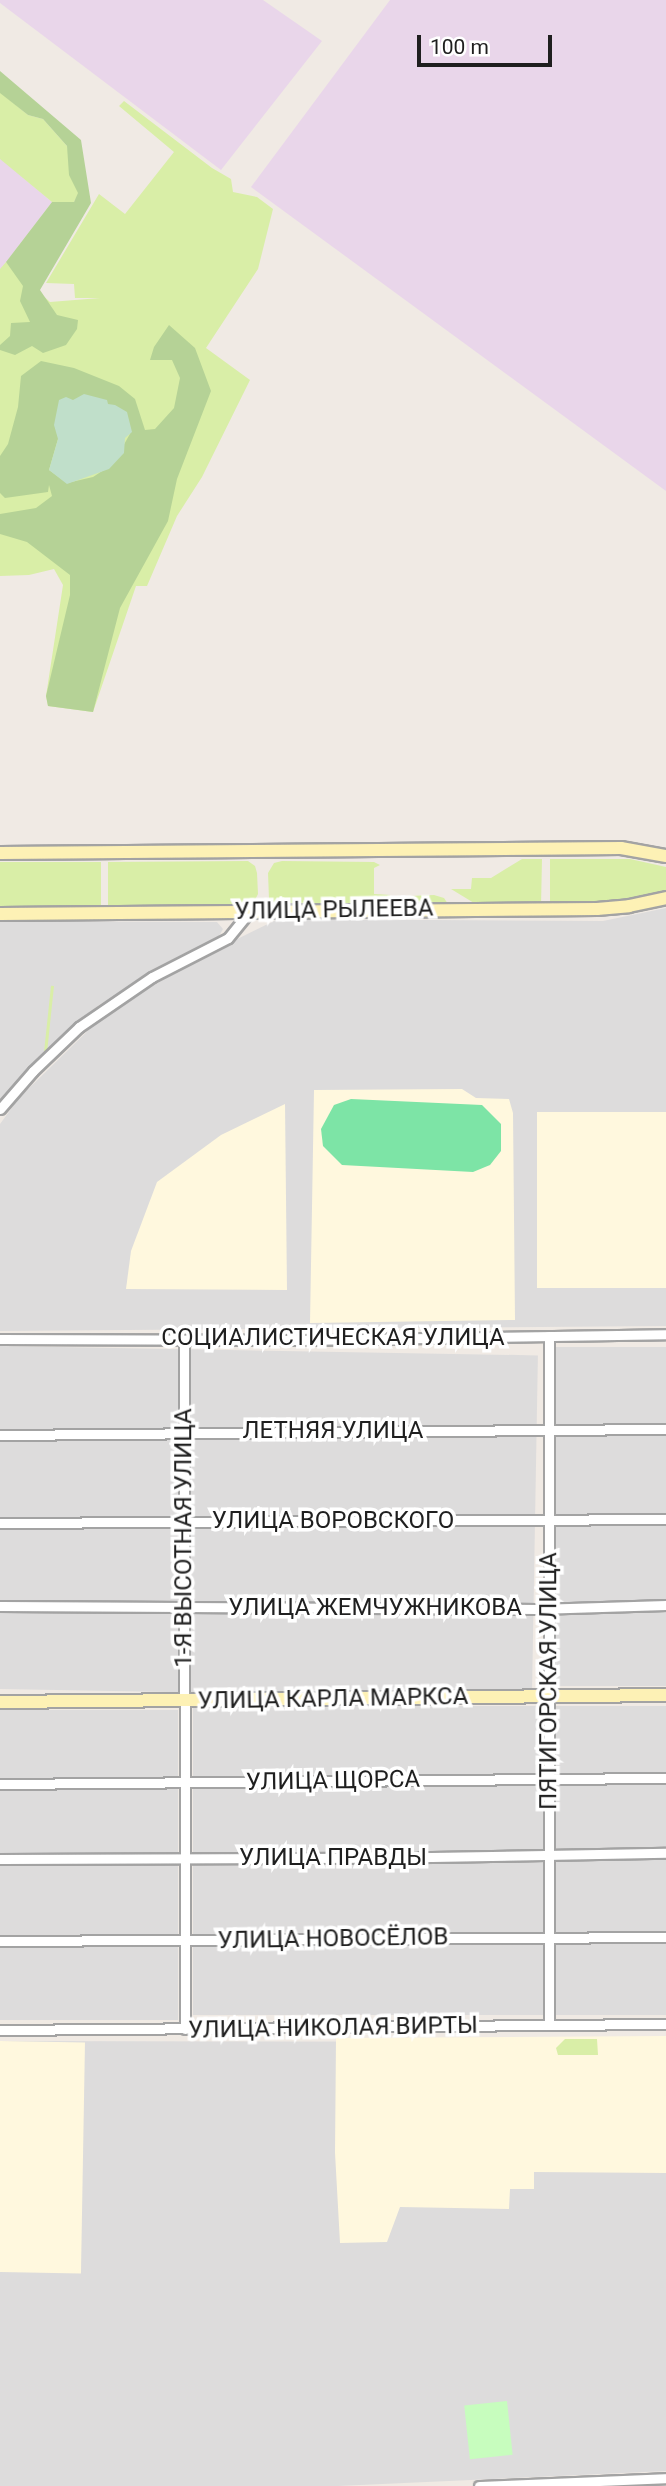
<!DOCTYPE html>
<meta charset="utf-8">
<style>
body{margin:0}
#map{position:relative;width:666px;height:2486px;overflow:hidden;background:#f0eae4;font-family:Roboto,sans-serif}
div>[style]{position:absolute}
[style*='--x']{left:calc(var(--x)*1px);top:calc(var(--y)*1px);width:calc(var(--w)*1px);rotate:calc(var(--a)*1deg)}
.residential>*{inset:0;background:#dddcdc;transform-origin:0 0}
.industrial>*{inset:0;background:#e9d6ea}
.education>*{inset:0;background:#fff8de;transform-origin:0 0}
.grass>*{inset:0;background:#d9eea7;transform-origin:0 0}
.forest>*{inset:0;background:#b5d296}
.wetland>*{inset:0;background:#c0dfca}
.park>*{inset:0;background:#c7fdbe;transform-origin:0 0}
.pitch>*{inset:0;background:#7de4a6}
.roads{filter:drop-shadow(2px 0 #a3a3a3) drop-shadow(-2px 0 #a3a3a3) drop-shadow(0 2px #a3a3a3) drop-shadow(0 -2px #a3a3a3)}
.minor>*{height:9px;margin:-4.5px;padding:0 4.5px;transform-origin:4.5px;border-radius:4.5px;background:#fff}
.secondary>*{height:12px;margin:-6px;padding:0 6px;transform-origin:6px;border-radius:6px;background:#fdf1b5}
span{translate:-50% -50%;white-space:nowrap;text-align:center;line-height:1.15;-webkit-text-stroke:7px #fff;paint-order:stroke}
.street-label{font-size:24px;color:#1f1f1f}
.scale{position:absolute;left:417px;top:35px;width:135px;height:32px;box-sizing:border-box;border:4px solid #1f1f1f;border-top:0;padding-left:9px;font-size:21px;line-height:24px;white-space:nowrap;color:#1f1f1f;-webkit-text-stroke:5px #fff;paint-order:stroke}
</style>
<div id="map">
<div class="residential">
<i style="clip-path:polygon(666px 908px,666px 1326px,0 1331px,0 1124px,19px 1098px,107px 1012px,215px 950px,278px 919px,603px 921px)"></i>
<i style="clip-path:polygon(0 921px,217px 922px,223px 929px,218px 938px,177px 958px,99px 1005px,47px 1052px,0 1102px)"></i>
<i style="left:0;top:1346px;width:538px;height:343px;rotate:1deg"></i>
<i style="left:666px;top:1347px;width:339px;height:113px;rotate:90deg"></i>
<i style="left:666px;top:1706px;width:309px;height:473px;rotate:90deg"></i>
<i style="left:178px;top:1710px;width:310px;height:178px;rotate:90deg"></i>
<i style="clip-path:polygon(0 2041px,666px 2042px,666px 2471px,338px 2486px,0 2486px)"></i>
</div>
<div class="industrial">
<i style="clip-path:polygon(0 0,263px 0,322px 41px,221px 170px,0 3px)"></i>
<i style="clip-path:polygon(390px 0,666px 0,666px 491px,251px 187px)"></i>
<i style="clip-path:polygon(0 158px,52px 202px,0 270px)"></i>
</div>
<div class="education">
<i style="clip-path:polygon(462px 1089px,476px 1098px,509px 1099px,513px 1113px,515px 1320px,310px 1323px,314px 1090px)"></i>
<i style="clip-path:polygon(285px 1104px,287px 1290px,126px 1289px,131px 1251px,157px 1182px,221px 1135px)"></i>
<i style="left:666px;top:1112px;width:176px;height:129px;rotate:90deg"></i>
<i style="clip-path:polygon(666px 2036px,666px 2173px,534px 2172px,534px 2189px,510px 2189px,509px 2209px,400px 2207px,387px 2242px,340px 2243px,335px 2153px,336px 2038px)"></i>
<i style="left:0;top:2041px;width:85px;height:231px;rotate:1deg"></i>
</div>
<div class="grass">
<i style="clip-path:polygon(0 92px,28px 115px,43px 119px,67px 146px,79px 193px,74px 202px,52px 202px,0 159px)"></i>
<i style="clip-path:polygon(124px 101px,212px 168px,231px 179px,233px 192px,257px 197px,273px 209px,258px 269px,206px 348px,250px 380px,202px 477px,177px 516px,147px 586px,136px 586px,93px 712px,48px 706px,46px 696px,63px 585px,54px 569px,29px 575px,0 576px,0 269px,6px 262px,50px 302px,100px 298px,75px 298px,74px 284px,46px 283px,99px 194px,125px 214px,174px 152px,119px 106px)"></i>
<i style="clip-path:polygon(522px 859px,542px 859px,541px 906px,474px 903px,451px 889px,471px 889px,472px 878px,491px 878px)"></i>
<i style="clip-path:polygon(550px 859px,630px 859px,666px 867px,666px 895px,624px 903px,550px 906px)"></i>
<i style="clip-path:polygon(248px 861px,255px 866px,257px 873px,258px 894px,252px 906px,108px 909px,108px 862px)"></i>
<i style="clip-path:polygon(282px 861px,374px 862px,380px 865px,374px 868px,374px 894px,391px 895px,371px 906px,274px 906px,269px 899px,268px 873px,274px 863px)"></i>
<i style="left:101px;top:862px;width:47px;height:101px;rotate:90deg"></i>
<i style="clip-path:polygon(434px 895px,444px 898px,448px 904px,401px 905px,403px 898px,410px 896px)"></i>
<i style="left:54px;top:986px;width:66px;height:3px;rotate:96deg"></i>
<i style="clip-path:polygon(565px 2039px,597px 2039px,598px 2055px,558px 2055px,556px 2048px)"></i>
</div>
<div class="forest">
<i style="clip-path:polygon(0 71px,81px 140px,91px 203px,40px 290px,57px 315px,78px 320px,77px 329px,66px 345px,43px 353px,32px 346px,15px 355px,0 350px,0 345px,10px 336px,11px 323px,30px 322px,20px 301px,23px 286px,6px 262px,52px 202px,74px 202px,78px 193px,69px 175px,67px 146px,43px 119px,28px 115px,0 93px)"></i>
<i style="clip-path:polygon(evenodd,169px 325px,195px 348px,211px 391px,177px 479px,168px 521px,120px 608px,93px 712px,48px 706px,46px 696px,70px 595px,70px 575px,27px 542px,0 534px,0 514px,36px 508px,52px 496px,49px 485px,48px 492px,5px 498px,0 493px,0 456px,8px 444px,18px 407px,21px 376px,41px 361px,74px 368px,119px 386px,135px 399px,145px 430px,155px 429px,174px 408px,180px 378px,172px 360px,150px 360px,154px 347px,169px 325px,126px 416px,131px 432px,113px 464px,93px 477px,67px 483px,49px 470px,58px 439px,126px 416px)"></i>
</div>
<div class="wetland">
<i style="clip-path:polygon(84px 394px,107px 400px,108px 404px,115px 405px,127px 412px,132px 432px,125px 438px,124px 453px,109px 469px,67px 484px,49px 470px,58px 439px,54px 425px,59px 400px,66px 397px,73px 400px)"></i>
</div>
<div class="park">
<i style="left:507px;top:2401px;width:54px;height:43px;rotate:84deg"></i>
</div>
<div class="pitch">
<i style="clip-path:polygon(351px 1099px,482px 1105px,501px 1124px,501px 1151px,490px 1165px,473px 1172px,342px 1165px,323px 1146px,321px 1129px,334px 1105px)"></i>
</div>
<div class="roads">
<div class="minor">
<i style="--x:0;--y:1109;--w:50;--a:-49"></i>
<i style="--x:33;--y:1071;--w:64;--a:-43.7"></i>
<i style="--x:79;--y:1027;--w:88;--a:-34.4"></i>
<i style="--x:152;--y:977;--w:85;--a:-27.2"></i>
<i style="--x:228;--y:938;--w:35;--a:-51"></i>
<i style="--x:0;--y:1339;--w:302;--a:0.2"></i>
<i style="--x:302;--y:1340;--w:364;--a:-0.9"></i>
<i style="--x:184;--y:1340;--w:689;--a:89.92"></i>
<i style="--x:0;--y:1435;--w:666;--a:-0.52"></i>
<i style="--x:0;--y:1523;--w:666;--a:-0.34"></i>
<i style="--x:0;--y:1606;--w:537;--a:0.32"></i>
<i style="--x:537;--y:1609;--w:129;--a:-1.8"></i>
<i style="--x:0;--y:1784;--w:666;--a:-0.52"></i>
<i style="--x:0;--y:1859;--w:371;--a:-0.2"></i>
<i style="--x:371;--y:1858;--w:295;--a:-1"></i>
<i style="--x:0;--y:1941;--w:666;--a:-0.34"></i>
<i style="--x:549;--y:2025;--w:689;--a:-90"></i>
<i style="--x:0;--y:2030;--w:666;--a:-0.52"></i>
<i style="--x:479;--y:2486;--w:187;--a:-2.4"></i>
</div>
<div class="secondary">
<i style="--x:0;--y:853;--w:621;--a:-0.46"></i>
<i style="--x:621;--y:848;--w:46;--a:10.1"></i>
<i style="--x:0;--y:914;--w:597;--a:-0.48"></i>
<i style="--x:597;--y:909;--w:32;--a:-5"></i>
<i style="--x:629;--y:906;--w:38;--a:-12"></i>
<i style="--x:0;--y:1702;--w:666;--a:-0.6"></i>
</div>
</div>
<div class="street-label">
<span style="left:334px;top:910px;rotate:-1deg">УЛИЦА РЫЛЕЕВА</span>
<span style="left:333px;top:1338px">СОЦИАЛИСТИЧЕСКАЯ УЛИЦА</span>
<span style="left:333px;top:1431px">ЛЕТНЯЯ УЛИЦА</span>
<span style="left:333px;top:1521px">УЛИЦА ВОРОВСКОГО</span>
<span style="left:184px;top:1538px;rotate:-90deg">1-Я ВЫСОТНАЯ УЛИЦА</span>
<span style="left:375px;top:1608px">УЛИЦА ЖЕМЧУЖНИКОВА</span>
<span style="left:549px;top:1681px;rotate:-90deg">ПЯТИГОРСКАЯ УЛИЦА</span>
<span style="left:333px;top:1699px;rotate:-1deg">УЛИЦА КАРЛА МАРКСА</span>
<span style="left:333px;top:1781px;rotate:-1deg">УЛИЦА ЩОРСА</span>
<span style="left:333px;top:1858px">УЛИЦА ПРАВДЫ</span>
<span style="left:333px;top:1939px;rotate:-1deg">УЛИЦА НОВОСЁЛОВ</span>
<span style="left:333px;top:2028px;rotate:-1deg">УЛИЦА НИКОЛАЯ ВИРТЫ</span>
</div>
<div class="scale">100 m</div>
</div>
